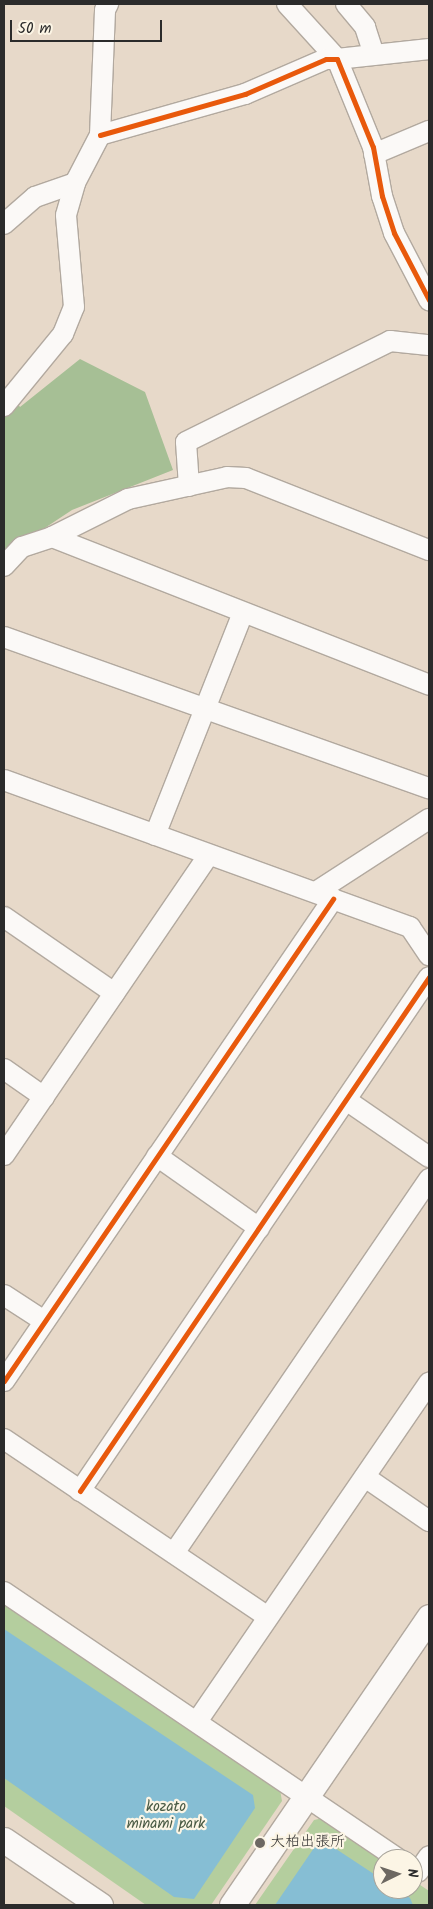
<!DOCTYPE html>
<meta charset="utf-8">
<style>
body{margin:0}
#map{position:relative;width:433px;height:1909px;overflow:hidden;background:#e7d9c9;font-family:Kalam,"Klee One",sans-serif}
div>[style]{position:absolute}
[style*='--x']{left:calc(var(--x)*1px);top:calc(var(--y)*1px);width:calc(var(--w)*1px);rotate:calc(var(--a)*1deg)}
.green>*{inset:0;background:#b4ce9e}
.forest>*{inset:0;background:#a6bf95}
.water>*{inset:0;background:#86bed4}
.roads{filter:drop-shadow(1px 0 #b2a99f) drop-shadow(-1px 0 #b2a99f) drop-shadow(0 1px #b2a99f) drop-shadow(0 -1px #b2a99f)}
.minor>*{height:20px;margin:-10px;padding:0 10px;transform-origin:10px;border-radius:10px;background:#fbf9f7}
.tertiary>*{height:25px;margin:-12.5px;padding:0 12.5px;transform-origin:12.5px;border-radius:12.5px;background:#fbf9f7}
.cycleway>*{height:5px;margin:-2.5px;padding:0 2.5px;transform-origin:2.5px;border-radius:2.5px;background:#e8590c}
.dots>*{width:14px;height:14px;translate:-50% -50%;box-sizing:border-box;border:2px solid #fcf5e5;border-radius:50%}
span{translate:-50% -50%;white-space:nowrap;text-align:center;line-height:1.15;-webkit-text-stroke:4.5px #fcf5e5;paint-order:stroke}
.park-label{font-size:15px;color:#485943}
.poi-label{font-size:15px;color:#2b2b2b}
.left{translate:0 -50%;text-align:left}
.frame{position:absolute;inset:0;border:5px solid #2b2b2b;pointer-events:none}
.north{position:absolute;left:373px;top:1849px;width:50px;height:50px;box-sizing:border-box;background:#fcf5e5;border:1px solid #a8a49b;border-radius:50%;rotate:86deg;font-size:14px;font-weight:700;line-height:20px;text-align:center;color:#2b2b2b}
.north::after{content:'';display:block;margin:auto;width:18px;height:22px;background:#6d6862;clip-path:polygon(50% 0,100% 100%,50% 72%,0 100%)}
.scale{position:absolute;left:10px;top:20px;width:152px;height:22px;box-sizing:border-box;border:2px solid #2b2b2b;border-top:0;padding-left:6px;font-size:15px;line-height:18px;white-space:nowrap;color:#2b2b2b;-webkit-text-stroke:4px #fcf5e5;paint-order:stroke}
</style>
<div id="map">
<div class="green">
<i style="clip-path:polygon(4px 1604px,280px 1790px,282px 1801px,211px 1905px,146px 1905px,4px 1806px)"></i>
<i style="clip-path:polygon(323px 1818px,383px 1859px,383px 1889px,413px 1889px,413px 1880px,429px 1891px,429px 1905px,255px 1905px,314px 1820px)"></i>
</div>
<div class="forest">
<i style="clip-path:polygon(80px 359px,145px 392px,173px 470px,72px 510px,4px 555px,4px 385px,20px 407px)"></i>
</div>
<div class="water">
<i style="clip-path:polygon(4px 1629px,253px 1795px,255px 1808px,194px 1899px,174px 1897px,4px 1778px)"></i>
<i style="clip-path:polygon(327px 1843px,383px 1880px,383px 1889px,396px 1889px,410px 1898px,413px 1905px,275px 1905px,316px 1845px)"></i>
</div>
<div class="roads">
<div class="minor">
<i style="--x:287;--y:4;--w:74;--a:47.7"></i>
<i style="--x:337;--y:59;--w:93;--a:-6.2"></i>
<i style="--x:346;--y:4;--w:30;--a:50"></i>
<i style="--x:365;--y:27;--w:29;--a:72"></i>
<i style="--x:100;--y:135;--w:151;--a:-15.8"></i>
<i style="--x:245;--y:94;--w:88;--a:-23.4"></i>
<i style="--x:326;--y:59;--w:11;--a:0"></i>
<i style="--x:337;--y:59;--w:95;--a:67.8"></i>
<i style="--x:373;--y:147;--w:50;--a:79.6"></i>
<i style="--x:382;--y:196;--w:39;--a:72"></i>
<i style="--x:394;--y:233;--w:76;--a:62.4"></i>
<i style="--x:374;--y:154;--w:60;--a:-22.7"></i>
<i style="--x:4;--y:224;--w:41;--a:-41.1"></i>
<i style="--x:35;--y:197;--w:42;--a:-19.3"></i>
<i style="--x:4;--y:406;--w:93;--a:-50.7"></i>
<i style="--x:63;--y:334;--w:29;--a:-68"></i>
<i style="--x:74;--y:307;--w:92;--a:-95"></i>
<i style="--x:66;--y:215;--w:33;--a:-74"></i>
<i style="--x:75;--y:183;--w:54;--a:-62.5"></i>
<i style="--x:100;--y:135;--w:125;--a:-87.7"></i>
<i style="--x:105;--y:10;--w:7;--a:-63"></i>
<i style="--x:189;--y:486;--w:44;--a:-93.9"></i>
<i style="--x:186;--y:442;--w:228;--a:-26.3"></i>
<i style="--x:390;--y:341;--w:39;--a:6"></i>
<i style="--x:52;--y:537;--w:405;--a:21.4"></i>
<i style="--x:4;--y:566;--w:26;--a:-47"></i>
<i style="--x:22;--y:547;--w:32;--a:-18"></i>
<i style="--x:52;--y:537;--w:85;--a:-26.6"></i>
<i style="--x:128;--y:499;--w:101;--a:-12.5"></i>
<i style="--x:227;--y:477;--w:19;--a:3"></i>
<i style="--x:246;--y:478;--w:197;--a:21.5"></i>
<i style="--x:4;--y:637;--w:451;--a:19.6"></i>
<i style="--x:4;--y:780;--w:432;--a:19.9"></i>
<i style="--x:410;--y:927;--w:34;--a:56"></i>
<i style="--x:155;--y:835;--w:239;--a:-68.4"></i>
<i style="--x:316;--y:892;--w:135;--a:-32.9"></i>
<i style="--x:4;--y:917;--w:134;--a:34.6"></i>
<i style="--x:4;--y:1069;--w:49;--a:35"></i>
<i style="--x:346;--y:1100;--w:101;--a:34.5"></i>
<i style="--x:4;--y:1155;--w:363;--a:-55.7"></i>
<i style="--x:157;--y:1156;--w:125;--a:35.2"></i>
<i style="--x:4;--y:1295;--w:48;--a:33"></i>
<i style="--x:4;--y:1381;--w:584;--a:-55.68"></i>
<i style="--x:4;--y:1439;--w:318;--a:34"></i>
<i style="--x:365;--y:1477;--w:78;--a:34.5"></i>
<i style="--x:80;--y:1491;--w:621;--a:-55.82"></i>
<i style="--x:174;--y:1553;--w:453;--a:-55.7"></i>
<i style="--x:4;--y:1592;--w:477;--a:34.1"></i>
<i style="--x:198;--y:1720;--w:409;--a:-55.6"></i>
<i style="--x:418;--y:1872;--w:19;--a:-55"></i>
</div>
<div class="tertiary">
<i style="--x:4;--y:1840;--w:116;--a:34.1"></i>
<i style="--x:232;--y:1905;--w:349;--a:-55.6"></i>
</div>
</div>
<div class="cycleway">
<i style="--x:100;--y:135;--w:151;--a:-15.8"></i>
<i style="--x:245;--y:94;--w:88;--a:-23.4"></i>
<i style="--x:326;--y:59;--w:11;--a:0"></i>
<i style="--x:337;--y:59;--w:95;--a:67.8"></i>
<i style="--x:373;--y:147;--w:50;--a:79.6"></i>
<i style="--x:382;--y:196;--w:39;--a:72"></i>
<i style="--x:394;--y:233;--w:76;--a:62.4"></i>
<i style="--x:4;--y:1381;--w:584;--a:-55.68"></i>
<i style="--x:80;--y:1491;--w:621;--a:-55.82"></i>
</div>
<div class="dots">
<i style="left:260px;top:1843px;background:#6d6862"></i>
</div>
<div class="park-label">
<span style="left:166px;top:1816px">kozato<br>minami park</span>
</div>
<div class="poi-label">
<span class="left" style="left:270px;top:1843px">大柏出張所</span>
</div>
<div class="frame"></div>
<div class="north">N</div>
<div class="scale">50 m</div>
</div>
